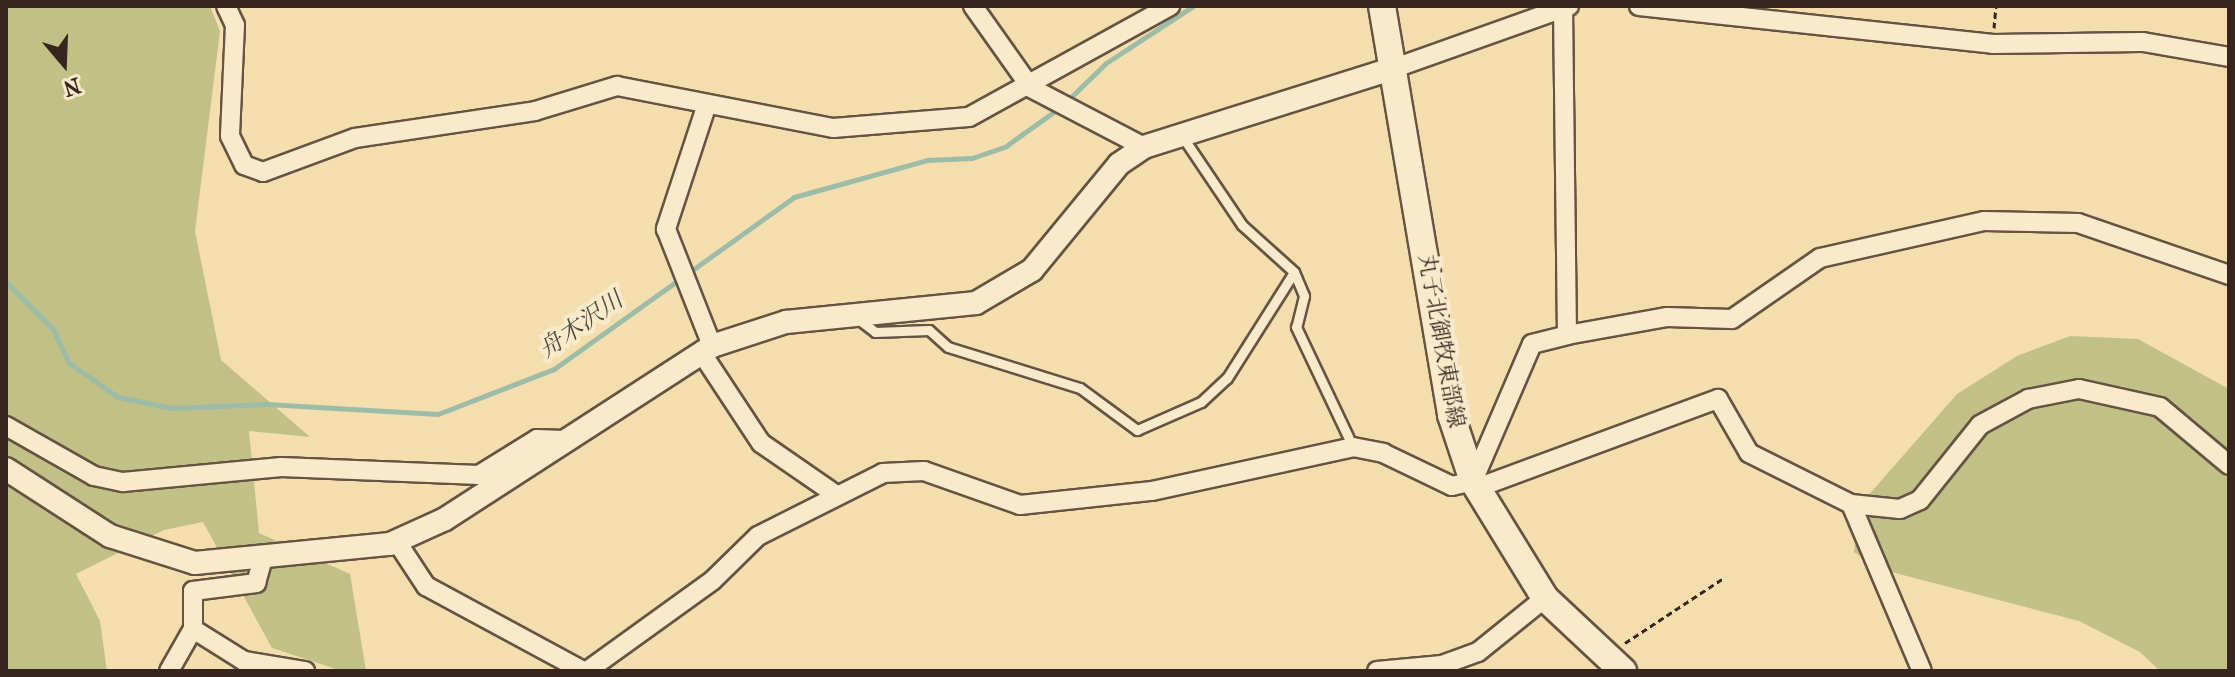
<!DOCTYPE html>
<meta charset="utf-8">
<style>
body{margin:0}
#map{position:relative;width:2235px;height:677px;overflow:hidden;background:#f4deae;font-family:"IM FELL French Canon","Noto Serif JP",serif}
div>[style]{position:absolute}
[style*='--x']{left:calc(var(--x)*1px);top:calc(var(--y)*1px);width:calc(var(--w)*1px);rotate:calc(var(--a)*1deg)}
.green>*{inset:0;background:#c0c087}
.stream>*{height:5px;margin:-2.5px;padding:0 2.5px;transform-origin:2.5px;border-radius:2.5px;background:#9cbca8}
.path>*{height:3px;margin-top:-1.5px;transform-origin:0;background:repeating-linear-gradient(90deg,#37261f 0 6px,transparent 0 10px)}
.roads{filter:drop-shadow(2px 0 #665443) drop-shadow(-2px 0 #665443) drop-shadow(0 2px #665443) drop-shadow(0 -2px #665443)}
.service>*{height:9px;margin:-4.5px;padding:0 4.5px;transform-origin:4.5px;border-radius:4.5px;background:#f8eaca}
.minor>*{height:18px;margin:-9px;padding:0 9px;transform-origin:9px;border-radius:9px;background:#f8eaca}
.tertiary>*{height:22px;margin:-11px;padding:0 11px;transform-origin:11px;border-radius:11px;background:#f8eaca}
.secondary>*{height:26px;margin:-13px;padding:0 13px;transform-origin:13px;border-radius:13px;background:#f8eaca}
span{translate:-50% -50%;white-space:nowrap;text-align:center;line-height:1.15;-webkit-text-stroke:8px #f8eaca;paint-order:stroke}
.street-label{font-size:22px;color:#37261f}
.water-label{font-size:24px;color:#504c41;font-style:italic}
.frame{position:absolute;inset:0;border:8px solid #37261f;pointer-events:none}
.north{position:absolute;left:24px;top:24px;width:80px;height:80px;-webkit-text-stroke:6px #f8eaca;paint-order:stroke;rotate:161deg;font-size:22px;font-weight:700;line-height:32px;text-align:center;color:#37261f}
.north::after{content:'';display:block;margin:auto;width:28px;height:36px;background:#37261f;clip-path:polygon(50% 0,100% 100%,50% 72%,0 100%)}
</style>
<div id="map">
<div class="green">
<i style="clip-path:polygon(6px 6px,210px 6px,220px 31px,195px 231px,221px 360px,310px 437px,249px 431px,259px 533px,350px 574px,366px 671px,342px 671px,272px 648px,203px 522px,164px 530px,76px 574px,100px 621px,107px 671px,6px 671px)"></i>
<i style="clip-path:polygon(2070px 336px,2138px 339px,2229px 389px,2229px 671px,2160px 671px,2140px 652px,2079px 621px,1880px 569px,1854px 552px,1859px 506px,1957px 394px,2017px 356px)"></i>
</div>
<div class="stream">
<i style="--x:1067;--y:101;--w:54;--a:-44.3"></i>
<i style="--x:1106;--y:63;--w:104;--a:-33.2"></i>
<i style="--x:6;--y:282;--w:66;--a:45"></i>
<i style="--x:53;--y:329;--w:38;--a:65"></i>
<i style="--x:69;--y:363;--w:60;--a:34.8"></i>
<i style="--x:118;--y:397;--w:54;--a:11.7"></i>
<i style="--x:171;--y:408;--w:95;--a:-2.4"></i>
<i style="--x:266;--y:404;--w:172;--a:3.3"></i>
<i style="--x:438;--y:414;--w:124;--a:-21.2"></i>
<i style="--x:554;--y:369;--w:295;--a:-35.6"></i>
<i style="--x:794;--y:197;--w:138;--a:-15.5"></i>
<i style="--x:927;--y:160;--w:45;--a:-2.5"></i>
<i style="--x:972;--y:158;--w:36;--a:-19"></i>
<i style="--x:1006;--y:146;--w:65;--a:-35.6"></i>
</div>
<div class="path">
<i style="--x:1994;--y:28;--w:22;--a:-85"></i>
<i style="--x:1625;--y:643;--w:120;--a:-33.4"></i>
</div>
<div class="roads">
<div class="service">
<i style="--x:1182;--y:136;--w:107;--a:56"></i>
<i style="--x:1242;--y:225;--w:70;--a:42.1"></i>
<i style="--x:1294;--y:272;--w:26;--a:67"></i>
<i style="--x:1304;--y:296;--w:32;--a:104"></i>
<i style="--x:1296;--y:327;--w:133;--a:64.6"></i>
<i style="--x:858;--y:319;--w:21;--a:37"></i>
<i style="--x:875;--y:332;--w:54;--a:-2.1"></i>
<i style="--x:929;--y:330;--w:25;--a:42"></i>
<i style="--x:948;--y:347;--w:138;--a:17.3"></i>
<i style="--x:1080;--y:388;--w:71;--a:36.4"></i>
<i style="--x:1137;--y:430;--w:70;--a:-23.6"></i>
<i style="--x:1201;--y:402;--w:35;--a:-43"></i>
<i style="--x:1227;--y:378;--w:125;--a:-57.7"></i>
</div>
<div class="minor">
<i style="--x:226;--y:6;--w:21;--a:65"></i>
<i style="--x:235;--y:25;--w:111;--a:92.6"></i>
<i style="--x:230;--y:136;--w:32;--a:64"></i>
<i style="--x:244;--y:165;--w:20;--a:20"></i>
<i style="--x:263;--y:172;--w:98;--a:-20.3"></i>
<i style="--x:355;--y:138;--w:182;--a:-8.5"></i>
<i style="--x:535;--y:111;--w:86;--a:-17"></i>
<i style="--x:617;--y:86;--w:220;--a:11"></i>
<i style="--x:833;--y:128;--w:136;--a:-4.6"></i>
<i style="--x:969;--y:117;--w:230;--a:-28.9"></i>
<i style="--x:973;--y:6;--w:100;--a:54.7"></i>
<i style="--x:1031;--y:88;--w:127;--a:27.6"></i>
<i style="--x:1639;--y:6;--w:356;--a:6.1"></i>
<i style="--x:1993;--y:44;--w:150;--a:-0.8"></i>
<i style="--x:2143;--y:42;--w:87;--a:9.9"></i>
<i style="--x:1392;--y:69;--w:188;--a:-19.6"></i>
<i style="--x:707;--y:104;--w:132;--a:108.2"></i>
<i style="--x:666;--y:229;--w:126;--a:68.5"></i>
<i style="--x:1567;--y:335;--w:102;--a:-10.2"></i>
<i style="--x:1667;--y:317;--w:65;--a:1.8"></i>
<i style="--x:1732;--y:319;--w:107;--a:-34.7"></i>
<i style="--x:1820;--y:258;--w:168;--a:-12.7"></i>
<i style="--x:1984;--y:221;--w:94;--a:1.2"></i>
<i style="--x:2078;--y:223;--w:160;--a:19"></i>
<i style="--x:701;--y:352;--w:109;--a:56.6"></i>
<i style="--x:761;--y:443;--w:90;--a:34.6"></i>
<i style="--x:6;--y:426;--w:101;--a:29.6"></i>
<i style="--x:94;--y:476;--w:30;--a:12"></i>
<i style="--x:123;--y:482;--w:159;--a:-5.4"></i>
<i style="--x:281;--y:467;--w:198;--a:2.3"></i>
<i style="--x:479;--y:475;--w:68;--a:-31.8"></i>
<i style="--x:537;--y:439;--w:27;--a:2"></i>
<i style="--x:1477;--y:488;--w:257;--a:-20.3"></i>
<i style="--x:1718;--y:399;--w:62;--a:60.1"></i>
<i style="--x:1749;--y:453;--w:114;--a:26.6"></i>
<i style="--x:1851;--y:504;--w:181;--a:67"></i>
<i style="--x:1851;--y:504;--w:49;--a:5.8"></i>
<i style="--x:1900;--y:509;--w:22;--a:-24"></i>
<i style="--x:1920;--y:500;--w:96;--a:-51.3"></i>
<i style="--x:1980;--y:425;--w:55;--a:-28.4"></i>
<i style="--x:2028;--y:399;--w:52;--a:-11.1"></i>
<i style="--x:2079;--y:389;--w:83;--a:12.5"></i>
<i style="--x:2160;--y:407;--w:90;--a:40"></i>
<i style="--x:397;--y:542;--w:53;--a:56.6"></i>
<i style="--x:426;--y:586;--w:179;--a:28.4"></i>
<i style="--x:193;--y:629;--w:60;--a:32.1"></i>
<i style="--x:244;--y:661;--w:62;--a:9.3"></i>
<i style="--x:169;--y:671;--w:48;--a:-60.3"></i>
<i style="--x:193;--y:629;--w:38;--a:-90"></i>
<i style="--x:193;--y:591;--w:64;--a:-7.2"></i>
<i style="--x:256;--y:583;--w:22;--a:-74"></i>
<i style="--x:587;--y:671;--w:155;--a:-35.8"></i>
<i style="--x:713;--y:580;--w:63;--a:-44.4"></i>
<i style="--x:758;--y:536;--w:140;--a:-26.7"></i>
<i style="--x:883;--y:473;--w:41;--a:-2.8"></i>
<i style="--x:924;--y:471;--w:102;--a:19.5"></i>
<i style="--x:1020;--y:505;--w:133;--a:-6.1"></i>
<i style="--x:1152;--y:491;--w:206;--a:-12.3"></i>
<i style="--x:1353;--y:447;--w:31;--a:11"></i>
<i style="--x:1383;--y:453;--w:76;--a:25.6"></i>
<i style="--x:1452;--y:486;--w:22;--a:-13"></i>
<i style="--x:1473;--y:481;--w:149;--a:-66.7"></i>
<i style="--x:1532;--y:344;--w:36;--a:-14"></i>
<i style="--x:1567;--y:335;--w:328;--a:-90.7"></i>
<i style="--x:1377;--y:671;--w:65;--a:-5.3"></i>
<i style="--x:1442;--y:665;--w:38;--a:-20"></i>
<i style="--x:1478;--y:652;--w:86;--a:-38.9"></i>
</div>
<div class="tertiary">
<i style="--x:6;--y:469;--w:124;--a:32.8"></i>
<i style="--x:110;--y:536;--w:89;--a:17.6"></i>
<i style="--x:195;--y:563;--w:196;--a:-5.6"></i>
<i style="--x:390;--y:544;--w:60;--a:-24.4"></i>
<i style="--x:445;--y:519;--w:318;--a:-32.9"></i>
<i style="--x:712;--y:346;--w:78;--a:-18"></i>
<i style="--x:786;--y:322;--w:191;--a:-5.7"></i>
<i style="--x:976;--y:303;--w:65;--a:-30.5"></i>
<i style="--x:1032;--y:270;--w:137;--a:-50.6"></i>
<i style="--x:1119;--y:164;--w:30;--a:-34"></i>
<i style="--x:1144;--y:147;--w:260;--a:-17.5"></i>
</div>
<div class="secondary">
<i style="--x:1382;--y:6;--w:415;--a:80.4"></i>
<i style="--x:1451;--y:415;--w:70;--a:71.6"></i>
<i style="--x:1473;--y:481;--w:137;--a:58.4"></i>
<i style="--x:1545;--y:598;--w:107;--a:43.1"></i>
</div>
</div>
<div class="street-label">
<span style="left:1441px;top:341px;rotate:80deg">丸子北御牧東部線</span>
</div>
<div class="water-label">
<span style="left:581px;top:325px;rotate:-35deg">舟木沢川</span>
</div>
<div class="frame"></div>
<div class="north">N</div>
</div>
